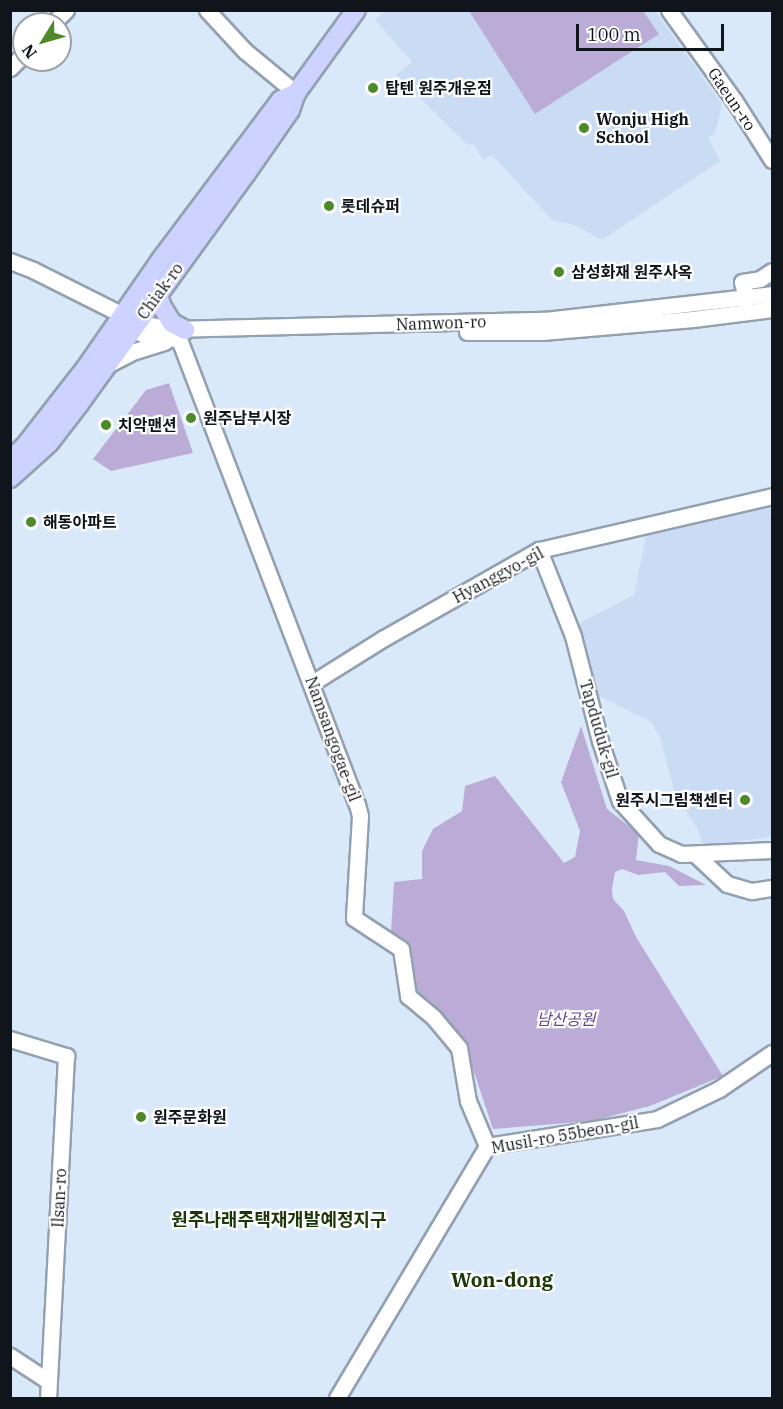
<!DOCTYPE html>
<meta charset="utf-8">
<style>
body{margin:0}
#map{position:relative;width:783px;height:1409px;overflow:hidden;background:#dae9fa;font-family:"IBM Plex Serif","Noto Sans KR",serif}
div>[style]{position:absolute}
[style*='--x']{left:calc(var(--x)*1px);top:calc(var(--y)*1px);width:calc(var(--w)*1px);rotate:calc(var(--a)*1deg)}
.built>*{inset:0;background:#c9dcf4}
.green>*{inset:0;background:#bbacd7}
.roads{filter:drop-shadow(2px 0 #93a0b0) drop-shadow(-2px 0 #93a0b0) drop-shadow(0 2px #93a0b0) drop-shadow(0 -2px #93a0b0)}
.minor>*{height:15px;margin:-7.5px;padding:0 7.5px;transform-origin:7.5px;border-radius:7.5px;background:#fff}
.major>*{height:18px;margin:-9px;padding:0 9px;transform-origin:9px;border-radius:9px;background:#cdd3fe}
.dots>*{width:16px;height:16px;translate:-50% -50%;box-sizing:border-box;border:3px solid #fff;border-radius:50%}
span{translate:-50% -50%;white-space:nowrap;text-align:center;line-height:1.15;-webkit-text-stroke:4.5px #fff;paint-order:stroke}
.poi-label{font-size:16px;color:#10151b;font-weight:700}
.left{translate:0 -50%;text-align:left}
.right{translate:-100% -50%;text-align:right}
.street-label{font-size:16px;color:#10151b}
.park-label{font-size:16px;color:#61448b;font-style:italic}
.neighbourhood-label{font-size:18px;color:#1a3809;font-weight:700}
.quarter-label{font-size:20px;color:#1a3809;font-weight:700}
.frame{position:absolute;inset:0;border:12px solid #10151b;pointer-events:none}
.north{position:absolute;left:12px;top:12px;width:60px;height:60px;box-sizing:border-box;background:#fff;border:2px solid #9fa1a4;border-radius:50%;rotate:233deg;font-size:16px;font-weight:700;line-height:24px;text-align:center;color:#10151b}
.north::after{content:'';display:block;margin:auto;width:21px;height:27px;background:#4c8a2a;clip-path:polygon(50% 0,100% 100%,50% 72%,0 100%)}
.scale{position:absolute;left:576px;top:24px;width:148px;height:27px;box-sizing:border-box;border:3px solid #10151b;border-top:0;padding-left:8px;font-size:18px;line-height:21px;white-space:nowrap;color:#10151b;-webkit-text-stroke:4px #fff;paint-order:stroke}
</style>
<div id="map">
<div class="built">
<i style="clip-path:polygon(385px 10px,655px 11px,722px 104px,715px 134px,708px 138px,720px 161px,602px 240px,574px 225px,552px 220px,492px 155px,484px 160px,473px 144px,468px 145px,396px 75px,412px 62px,375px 20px)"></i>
<i style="clip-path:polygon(769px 502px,772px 525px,772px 837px,703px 846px,698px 830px,675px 794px,660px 737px,651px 722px,597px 695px,572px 627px,634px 595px,647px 531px)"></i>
</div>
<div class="green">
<i style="clip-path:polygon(469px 11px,643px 11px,659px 34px,535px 114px)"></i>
<i style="clip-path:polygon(169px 383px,193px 453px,111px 471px,93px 459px,146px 390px)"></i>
<i style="clip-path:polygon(581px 726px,607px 809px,639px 834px,636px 860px,669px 866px,706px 885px,679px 886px,665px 872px,638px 875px,622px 869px,615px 872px,612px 889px,613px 899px,624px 911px,636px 937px,723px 1076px,650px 1106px,592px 1121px,493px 1129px,463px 1039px,450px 1023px,411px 989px,408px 951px,398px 936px,391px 932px,394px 882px,422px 879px,422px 851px,433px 829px,462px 811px,465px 786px,495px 776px,564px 863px,575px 857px,580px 831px,561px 782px)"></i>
</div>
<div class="roads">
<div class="minor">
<i style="--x:207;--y:10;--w:56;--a:47.2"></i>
<i style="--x:245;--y:51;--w:66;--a:39.5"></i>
<i style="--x:669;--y:10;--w:111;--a:54.2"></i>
<i style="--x:734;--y:100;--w:71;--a:57.7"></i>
<i style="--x:52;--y:24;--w:20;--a:-45"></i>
<i style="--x:10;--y:68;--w:20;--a:-45"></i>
<i style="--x:10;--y:261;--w:25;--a:21"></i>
<i style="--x:33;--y:270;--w:116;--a:26.6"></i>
<i style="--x:137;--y:322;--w:34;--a:12"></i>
<i style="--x:170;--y:329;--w:375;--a:-1.4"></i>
<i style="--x:545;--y:320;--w:228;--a:-6.5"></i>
<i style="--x:746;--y:299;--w:17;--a:-103"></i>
<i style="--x:742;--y:282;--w:18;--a:-9"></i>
<i style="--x:760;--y:279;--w:14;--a:-34"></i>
<i style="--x:124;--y:327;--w:28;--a:21"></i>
<i style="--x:150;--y:337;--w:29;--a:4"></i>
<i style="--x:467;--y:332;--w:75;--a:0"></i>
<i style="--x:542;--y:332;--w:152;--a:-4.9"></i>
<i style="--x:693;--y:319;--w:80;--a:-7.2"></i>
<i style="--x:179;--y:339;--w:498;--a:69.1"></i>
<i style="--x:357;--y:804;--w:12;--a:76"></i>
<i style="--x:360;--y:816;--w:102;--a:93.4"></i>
<i style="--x:354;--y:918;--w:56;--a:33.4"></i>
<i style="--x:401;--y:949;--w:48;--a:81.5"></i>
<i style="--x:408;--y:996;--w:34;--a:40"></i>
<i style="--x:434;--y:1018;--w:39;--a:50"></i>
<i style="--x:459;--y:1048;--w:54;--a:80.4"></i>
<i style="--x:468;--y:1101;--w:49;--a:67.1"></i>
<i style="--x:107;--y:365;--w:31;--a:-27"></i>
<i style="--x:135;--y:351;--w:31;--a:-17"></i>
<i style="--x:539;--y:550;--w:92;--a:68.4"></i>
<i style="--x:573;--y:636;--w:108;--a:75.6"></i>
<i style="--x:600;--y:741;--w:63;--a:71.6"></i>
<i style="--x:620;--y:801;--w:58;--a:47.8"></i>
<i style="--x:659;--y:844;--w:24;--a:24"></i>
<i style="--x:681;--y:854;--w:91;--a:-2.5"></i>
<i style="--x:312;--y:683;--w:85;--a:-32"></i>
<i style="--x:384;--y:638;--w:178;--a:-29.6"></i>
<i style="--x:539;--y:550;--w:239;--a:-13"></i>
<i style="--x:696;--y:855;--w:42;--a:43.1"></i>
<i style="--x:727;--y:884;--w:26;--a:16"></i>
<i style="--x:752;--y:891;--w:20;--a:-9"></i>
<i style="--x:10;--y:1039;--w:59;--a:16.9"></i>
<i style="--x:66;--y:1056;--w:342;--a:93"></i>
<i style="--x:487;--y:1146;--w:172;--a:-9"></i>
<i style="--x:657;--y:1119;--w:69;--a:-25.8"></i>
<i style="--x:719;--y:1089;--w:64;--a:-34.2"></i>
<i style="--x:10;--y:1356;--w:45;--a:33.3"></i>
<i style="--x:337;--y:1398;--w:293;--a:-59.2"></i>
</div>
<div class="major">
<i style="--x:158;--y:294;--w:11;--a:75"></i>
<i style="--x:161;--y:305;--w:21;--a:59"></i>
<i style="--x:172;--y:323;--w:15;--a:28"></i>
<i style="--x:10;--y:460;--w:21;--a:-43"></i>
<i style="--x:25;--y:446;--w:103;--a:-52.1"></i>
<i style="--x:88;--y:365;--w:126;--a:-55.3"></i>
<i style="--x:160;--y:261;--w:201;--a:-53.1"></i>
<i style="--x:281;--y:100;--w:17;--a:-25"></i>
<i style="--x:10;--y:478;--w:52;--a:-41.9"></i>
<i style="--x:49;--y:443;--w:49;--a:-52.4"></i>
<i style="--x:79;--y:404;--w:283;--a:-54.1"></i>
<i style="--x:245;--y:175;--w:79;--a:-55.3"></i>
<i style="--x:290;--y:110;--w:18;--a:-71"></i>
<i style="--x:296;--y:93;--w:102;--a:-54.1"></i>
</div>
</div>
<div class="dots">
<i style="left:373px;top:88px;background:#4c8a2a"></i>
<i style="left:584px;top:128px;background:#4c8a2a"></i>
<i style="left:329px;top:206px;background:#4c8a2a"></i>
<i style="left:559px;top:272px;background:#4c8a2a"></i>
<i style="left:191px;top:418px;background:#4c8a2a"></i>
<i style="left:106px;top:425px;background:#4c8a2a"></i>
<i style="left:31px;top:522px;background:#4c8a2a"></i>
<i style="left:745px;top:800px;background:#4c8a2a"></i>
<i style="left:141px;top:1117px;background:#4c8a2a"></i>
</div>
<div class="poi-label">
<span class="left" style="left:385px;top:88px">탑텐 원주개운점</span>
<span class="left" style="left:596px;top:128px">Wonju High<br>School</span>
<span class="left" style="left:341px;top:206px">롯데슈퍼</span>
<span class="left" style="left:571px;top:272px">삼성화재 원주사옥</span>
<span class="left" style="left:203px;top:418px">원주남부시장</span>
<span class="left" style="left:118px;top:425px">치악맨션</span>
<span class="left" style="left:43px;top:522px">해동아파트</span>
<span class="right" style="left:733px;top:800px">원주시그림책센터</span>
<span class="left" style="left:153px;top:1117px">원주문화원</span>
</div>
<div class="street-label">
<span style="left:732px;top:99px;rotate:56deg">Gaeun-ro</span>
<span style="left:160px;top:291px;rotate:-54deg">Chiak-ro</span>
<span style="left:441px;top:323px;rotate:-2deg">Namwon-ro</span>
<span style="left:498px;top:575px;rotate:-28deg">Hyanggyo-gil</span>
<span style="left:599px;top:729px;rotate:74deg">Tapduduk-gil</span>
<span style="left:333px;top:739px;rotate:70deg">Namsangogae-gil</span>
<span style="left:565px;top:1135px;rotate:-10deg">Musil-ro 55beon-gil</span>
<span style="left:59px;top:1198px;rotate:-87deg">Ilsan-ro</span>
</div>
<div class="park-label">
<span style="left:566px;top:1019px">남산공원</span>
</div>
<div class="neighbourhood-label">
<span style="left:279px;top:1220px">원주나래주택재개발예정지구</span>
</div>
<div class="quarter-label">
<span style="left:502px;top:1279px">Won-dong</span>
</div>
<div class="frame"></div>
<div class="north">N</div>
<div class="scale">100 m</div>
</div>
